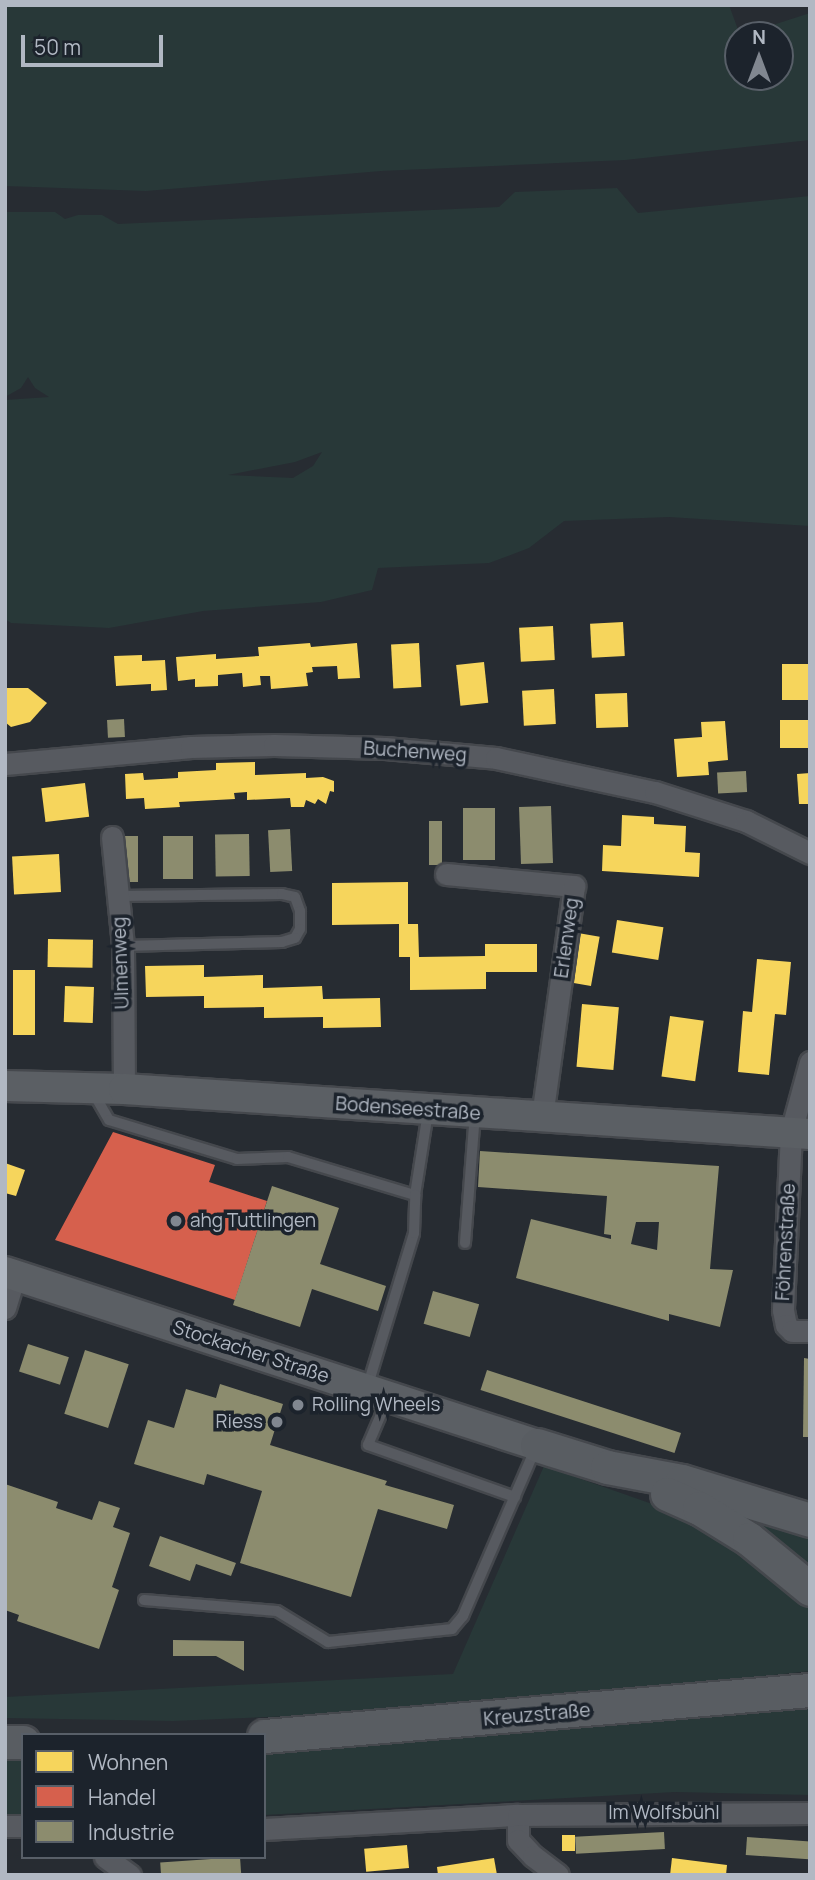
<!DOCTYPE html>
<meta charset="utf-8">
<style>
body{margin:0}
#map{position:relative;width:815px;height:1880px;overflow:hidden;background:#272c32;font-family:Manrope,sans-serif}
div>[style]{position:absolute}
[style*='--x']{left:calc(var(--x)*1px);top:calc(var(--y)*1px);width:calc(var(--w)*1px);rotate:calc(var(--a)*1deg)}
.green>*{inset:0;background:#283838;transform-origin:0 0}
.homes>*{inset:0;background:#f6d55c;transform-origin:0 0}
.shops>*{inset:0;background:#d6604d}
.industry>*{inset:0;background:#8c8c6e;transform-origin:0 0}
.roads{filter:drop-shadow(2px 0 #45484d) drop-shadow(-2px 0 #45484d) drop-shadow(0 2px #45484d) drop-shadow(0 -2px #45484d)}
.lane>*{height:10px;margin:-5px;padding:0 5px;transform-origin:5px;border-radius:5px;background:#575a60}
.street>*{height:21px;margin:-10.5px;padding:0 10.5px;transform-origin:10.5px;border-radius:10.5px;background:#575a60}
.secondary>*{height:30px;margin:-15px;padding:0 15px;transform-origin:15px;border-radius:15px;background:#5b5f64}
.primary>*{height:33px;margin:-16.5px;padding:0 16.5px;transform-origin:16.5px;border-radius:16.5px;background:#595d62}
.dots>*{width:19px;height:19px;translate:-50% -50%;box-sizing:border-box;border:4px solid #1c232c;border-radius:50%}
span{translate:-50% -50%;white-space:nowrap;text-align:center;line-height:1.15;-webkit-text-stroke:7px #1c232c;paint-order:stroke}
.street-label{font-size:19px;color:#b1b8c3}
.poi-label{font-size:19px;color:#b1b8c3}
.left{translate:0 -50%;text-align:left}
.right{translate:-100% -50%;text-align:right}
.frame{position:absolute;inset:0;border:7px solid #b1b8c3;pointer-events:none}
.legend{position:absolute;left:21px;top:1733px;width:245px;height:126px;box-sizing:border-box;background:#1c232c;border:2px solid #585f68;margin:0;padding:9px 12px;list-style:none;font-size:21px;color:#b1b8c3}
.legend li{display:flex;align-items:center;gap:14px;height:35px}
.legend b{width:35px;border:2px solid #585f68}
.north{position:absolute;left:724px;top:21px;width:70px;height:70px;box-sizing:border-box;background:#1c232c;border:2px solid #585f68;border-radius:50%;rotate:0deg;font-size:19px;font-weight:700;line-height:28px;text-align:center;color:#b1b8c3}
.north::after{content:'';display:block;margin:auto;width:24px;height:32px;background:#818790;clip-path:polygon(50% 0,100% 100%,50% 72%,0 100%)}
.scale{position:absolute;left:21px;top:35px;width:142px;height:32px;box-sizing:border-box;border:4px solid #b1b8c3;border-top:0;padding-left:9px;font-size:21px;line-height:24px;white-space:nowrap;color:#b1b8c3;-webkit-text-stroke:5px #1c232c;paint-order:stroke}
</style>
<div id="map">
<div class="green">
<i style="clip-path:polygon(5px 5px,729px 5px,740px 35px,738px 77px,780px 77px,780px 35px,742px 35px,810px 13px,810px 140px,625px 160px,381px 171px,146px 191px,5px 186px)"></i>
<i style="clip-path:polygon(evenodd,617px 188px,638px 213px,810px 196px,810px 526px,669px 517px,564px 521px,529px 548px,489px 563px,378px 568px,372px 590px,321px 602px,203px 611px,109px 628px,11px 623px,5px 619px,5px 400px,49px 397px,35px 388px,28px 377px,21px 388px,5px 397px,5px 212px,55px 212px,65px 219px,78px 215px,102px 215px,118px 224px,499px 207px,515px 192px,617px 188px,322px 452px,313px 466px,293px 478px,228px 475px,295px 462px,322px 452px)"></i>
<i style="clip-path:polygon(544px 1466px,675px 1512px,740px 1546px,810px 1606px,810px 1671px,458px 1709px,173px 1721px,5px 1718px,5px 1697px,453px 1674px)"></i>
<i style="clip-path:polygon(750px 1514px,810px 1531px,810px 1570px,787px 1549px,750px 1524px)"></i>
<i style="clip-path:polygon(810px 1707px,810px 1795px,675px 1792px,264px 1815px,264px 1750px)"></i>
<i style="left:5px;top:1755px;width:18px;height:61px"></i>
</div>
<div class="homes">
<i style="left:623px;top:622px;width:34px;height:33px;rotate:87deg"></i>
<i style="left:553px;top:626px;width:34px;height:34px;rotate:87deg"></i>
<i style="clip-path:polygon(310px 643px,311px 647px,357px 643px,360px 678px,338px 679px,337px 666px,312px 667px,313px 672px,306px 673px,308px 686px,271px 689px,270px 676px,260px 676px,261px 685px,243px 687px,242px 673px,218px 675px,218px 686px,195px 687px,195px 679px,178px 681px,176px 657px,216px 654px,216px 659px,259px 656px,258px 647px)"></i>
<i style="left:419px;top:643px;width:44px;height:28px;rotate:87deg"></i>
<i style="clip-path:polygon(142px 655px,142px 661px,165px 660px,167px 690px,151px 691px,151px 684px,116px 686px,114px 656px)"></i>
<i style="left:484px;top:662px;width:41px;height:28px;rotate:84deg"></i>
<i style="left:810px;top:664px;width:36px;height:28px;rotate:90deg"></i>
<i style="clip-path:polygon(5px 688px,28px 688px,47px 703px,30px 722px,11px 727px,5px 722px)"></i>
<i style="left:554px;top:689px;width:35px;height:32px;rotate:87deg"></i>
<i style="left:627px;top:693px;width:34px;height:32px;rotate:88deg"></i>
<i style="left:810px;top:720px;width:28px;height:30px;rotate:90deg"></i>
<i style="clip-path:polygon(725px 721px,728px 760px,708px 762px,709px 775px,677px 777px,674px 739px,702px 737px,701px 722px)"></i>
<i style="clip-path:polygon(255px 762px,255px 775px,306px 773px,306px 778px,323px 777px,334px 781px,334px 792px,330px 791px,326px 804px,318px 799px,315px 804px,306px 800px,304px 807px,291px 807px,290px 798px,247px 800px,247px 792px,234px 793px,235px 799px,179px 802px,180px 807px,145px 809px,144px 798px,126px 799px,125px 774px,143px 773px,144px 780px,178px 778px,178px 772px,216px 770px,216px 763px)"></i>
<i style="clip-path:polygon(810px 773px,810px 804px,799px 804px,797px 774px)"></i>
<i style="left:85px;top:783px;width:34px;height:44px;rotate:83deg"></i>
<i style="clip-path:polygon(622px 815px,654px 817px,654px 824px,686px 826px,685px 852px,700px 853px,699px 877px,602px 871px,603px 845px,621px 846px)"></i>
<i style="left:59px;top:854px;width:38px;height:47px;rotate:87deg"></i>
<i style="clip-path:polygon(408px 882px,408px 924px,418px 924px,419px 957px,485px 956px,485px 944px,537px 944px,537px 972px,486px 972px,486px 989px,410px 990px,410px 957px,399px 957px,399px 924px,332px 925px,332px 883px)"></i>
<i style="left:617px;top:920px;width:47px;height:33px;rotate:9deg"></i>
<i style="left:578px;top:933px;width:22px;height:50px;rotate:10deg"></i>
<i style="left:48px;top:939px;width:45px;height:28px;rotate:1deg"></i>
<i style="clip-path:polygon(757px 959px,791px 962px,786px 1015px,775px 1014px,769px 1075px,738px 1072px,743px 1011px,752px 1012px)"></i>
<i style="clip-path:polygon(204px 965px,204px 977px,263px 975px,263px 988px,322px 986px,323px 999px,380px 998px,381px 1027px,323px 1028px,323px 1017px,264px 1018px,264px 1007px,204px 1008px,204px 996px,146px 997px,145px 966px)"></i>
<i style="left:13px;top:970px;width:22px;height:65px"></i>
<i style="left:65px;top:986px;width:29px;height:36px;rotate:2deg"></i>
<i style="left:582px;top:1004px;width:37px;height:63px;rotate:5deg"></i>
<i style="left:670px;top:1016px;width:34px;height:61px;rotate:8deg"></i>
<i style="clip-path:polygon(5px 1163px,25px 1170px,16px 1196px,5px 1193px)"></i>
<i style="left:562px;top:1835px;width:13px;height:16px"></i>
<i style="left:407px;top:1845px;width:23px;height:43px;rotate:85deg"></i>
<i style="clip-path:polygon(494px 1858px,497px 1875px,438px 1875px,437px 1867px)"></i>
<i style="clip-path:polygon(672px 1858px,727px 1865px,726px 1875px,670px 1875px)"></i>
</div>
<div class="shops">
<i style="clip-path:polygon(113px 1132px,215px 1165px,209px 1182px,267px 1201px,235px 1300px,55px 1240px)"></i>
</div>
<div class="industry">
<i style="left:124px;top:719px;width:18px;height:17px;rotate:87deg"></i>
<i style="left:746px;top:771px;width:21px;height:29px;rotate:87deg"></i>
<i style="left:551px;top:806px;width:57px;height:32px;rotate:88deg"></i>
<i style="left:463px;top:808px;width:32px;height:52px"></i>
<i style="left:429px;top:821px;width:13px;height:44px"></i>
<i style="left:290px;top:829px;width:42px;height:22px;rotate:87deg"></i>
<i style="left:249px;top:834px;width:42px;height:34px;rotate:89deg"></i>
<i style="left:123px;top:836px;width:15px;height:46px"></i>
<i style="left:163px;top:836px;width:30px;height:43px"></i>
<i style="clip-path:polygon(evenodd,480px 1151px,719px 1166px,710px 1269px,733px 1270px,720px 1327px,669px 1314px,669px 1321px,516px 1278px,531px 1219px,611px 1239px,611px 1235px,604px 1234px,607px 1196px,478px 1187px,480px 1151px,636px 1222px,659px 1222px,657px 1250px,631px 1244px,636px 1222px)"></i>
<i style="clip-path:polygon(272px 1186px,339px 1208px,320px 1264px,386px 1286px,378px 1311px,312px 1289px,300px 1327px,233px 1305px)"></i>
<i style="left:433px;top:1291px;width:48px;height:34px;rotate:16deg"></i>
<i style="left:28px;top:1344px;width:43px;height:29px;rotate:18deg"></i>
<i style="left:85px;top:1350px;width:46px;height:67px;rotate:18deg"></i>
<i style="clip-path:polygon(804px 1358px,810px 1359px,810px 1437px,803px 1437px)"></i>
<i style="left:487px;top:1370px;width:204px;height:21px;rotate:18deg"></i>
<i style="clip-path:polygon(220px 1384px,283px 1404px,270px 1445px,387px 1481px,385px 1485px,454px 1505px,447px 1529px,378px 1509px,351px 1597px,240px 1563px,262px 1491px,207px 1474px,204px 1485px,134px 1464px,148px 1420px,174px 1428px,186px 1389px,216px 1398px)"></i>
<i style="clip-path:polygon(5px 1484px,58px 1502px,56px 1508px,92px 1520px,99px 1501px,120px 1508px,113px 1527px,130px 1533px,112px 1587px,119px 1590px,99px 1649px,17px 1621px,19px 1615px,5px 1610px)"></i>
<i style="clip-path:polygon(160px 1536px,236px 1563px,231px 1576px,196px 1564px,190px 1581px,149px 1566px)"></i>
<i style="clip-path:polygon(173px 1640px,244px 1641px,244px 1671px,216px 1656px,173px 1656px)"></i>
<i style="left:664px;top:1832px;width:17px;height:89px;rotate:87deg"></i>
<i style="left:747px;top:1837px;width:63px;height:18px;rotate:4deg"></i>
<i style="left:240px;top:1857px;width:16px;height:80px;rotate:86deg"></i>
</div>
<div class="roads">
<div class="lane">
<i style="--x:119;--y:896;--w:163;--a:-0.7"></i>
<i style="--x:282;--y:894;--w:13;--a:13"></i>
<i style="--x:295;--y:897;--w:15;--a:70"></i>
<i style="--x:300;--y:911;--w:18;--a:90"></i>
<i style="--x:300;--y:929;--w:10;--a:119"></i>
<i style="--x:295;--y:938;--w:14;--a:163"></i>
<i style="--x:282;--y:942;--w:159;--a:178.6"></i>
<i style="--x:94;--y:1094;--w:30;--a:60"></i>
<i style="--x:109;--y:1120;--w:134;--a:16.9"></i>
<i style="--x:237;--y:1159;--w:51;--a:-2.2"></i>
<i style="--x:288;--y:1157;--w:133;--a:16.7"></i>
<i style="--x:415;--y:1195;--w:84;--a:-81.1"></i>
<i style="--x:465;--y:1243;--w:130;--a:-85.6"></i>
<i style="--x:367;--y:1388;--w:162;--a:-73.1"></i>
<i style="--x:414;--y:1233;--w:38;--a:-88"></i>
<i style="--x:388;--y:1398;--w:51;--a:113.1"></i>
<i style="--x:368;--y:1445;--w:156;--a:19.5"></i>
<i style="--x:144;--y:1600;--w:133;--a:4.7"></i>
<i style="--x:277;--y:1611;--w:60;--a:31.3"></i>
<i style="--x:328;--y:1642;--w:125;--a:-6"></i>
<i style="--x:452;--y:1629;--w:17;--a:-50"></i>
<i style="--x:463;--y:1616;--w:184;--a:-66.6"></i>
</div>
<div class="street">
<i style="--x:5;--y:764;--w:187;--a:-5.2"></i>
<i style="--x:191;--y:747;--w:83;--a:-1.4"></i>
<i style="--x:274;--y:745;--w:111;--a:1.5"></i>
<i style="--x:385;--y:748;--w:111;--a:5.1"></i>
<i style="--x:496;--y:758;--w:163;--a:12.1"></i>
<i style="--x:655;--y:792;--w:96;--a:17.7"></i>
<i style="--x:746;--y:821;--w:72;--a:26.6"></i>
<i style="--x:112;--y:837;--w:110;--a:84.2"></i>
<i style="--x:123;--y:946;--w:143;--a:89.6"></i>
<i style="--x:446;--y:874;--w:129;--a:5.4"></i>
<i style="--x:574;--y:886;--w:234;--a:97.9"></i>
<i style="--x:810;--y:1062;--w:73;--a:105.2"></i>
<i style="--x:791;--y:1132;--w:178;--a:92.6"></i>
<i style="--x:783;--y:1310;--w:15;--a:79"></i>
<i style="--x:786;--y:1325;--w:8;--a:45"></i>
<i style="--x:792;--y:1331;--w:18;--a:0"></i>
<i style="--x:5;--y:1308;--w:34;--a:-73"></i>
<i style="--x:518;--y:1815;--w:25;--a:90"></i>
<i style="--x:518;--y:1840;--w:22;--a:47"></i>
<i style="--x:533;--y:1856;--w:31;--a:37"></i>
<i style="--x:5;--y:1826;--w:18;--a:0"></i>
<i style="--x:264;--y:1829;--w:254;--a:-3.2"></i>
<i style="--x:518;--y:1815;--w:292;--a:-0.4"></i>
<i style="--x:105;--y:1857;--w:31;--a:36"></i>
</div>
<div class="secondary">
<i style="--x:5;--y:1086;--w:119;--a:1.4"></i>
<i style="--x:124;--y:1089;--w:687;--a:3.75"></i>
<i style="--x:5;--y:1272;--w:559;--a:18.01"></i>
</div>
<div class="primary">
<i style="--x:537;--y:1445;--w:73;--a:17.4"></i>
<i style="--x:607;--y:1467;--w:76;--a:10.6"></i>
<i style="--x:682;--y:1481;--w:134;--a:16.9"></i>
<i style="--x:667;--y:1494;--w:35;--a:24"></i>
<i style="--x:699;--y:1508;--w:59;--a:31.8"></i>
<i style="--x:749;--y:1539;--w:79;--a:39.3"></i>
<i style="--x:264;--y:1736;--w:548;--a:-4.82"></i>
<i style="--x:5;--y:1742;--w:18;--a:0"></i>
</div>
</div>
<div class="dots">
<i style="left:176px;top:1221px;background:#818790"></i>
<i style="left:298px;top:1405px;background:#818790"></i>
<i style="left:277px;top:1422px;background:#818790"></i>
</div>
<div class="street-label">
<span style="left:415px;top:752px;rotate:4deg">Buchenweg</span>
<span style="left:567px;top:938px;rotate:-82deg">Erlenweg</span>
<span style="left:121px;top:963px;rotate:-92deg">Ulmenweg</span>
<span style="left:408px;top:1109px;rotate:4deg">Bodenseestraße</span>
<span style="left:786px;top:1242px;rotate:-87deg">Föhrenstraße</span>
<span style="left:251px;top:1352px;rotate:18deg">Stockacher Straße</span>
<span style="left:537px;top:1715px;rotate:-5deg">Kreuzstraße</span>
<span style="left:664px;top:1813px">Im Wolfsbühl</span>
</div>
<div class="poi-label">
<span class="left" style="left:190px;top:1221px">ahg Tuttlingen</span>
<span class="left" style="left:312px;top:1405px">Rolling Wheels</span>
<span class="right" style="left:263px;top:1422px">Riess</span>
</div>
<div class="frame"></div>
<ul class="legend">
<li><b style="height:19px;background:#f6d55c"></b>Wohnen</li>
<li><b style="height:19px;background:#d6604d"></b>Handel</li>
<li><b style="height:19px;background:#8c8c6e"></b>Industrie</li>
</ul>
<div class="north">N</div>
<div class="scale">50 m</div>
</div>
